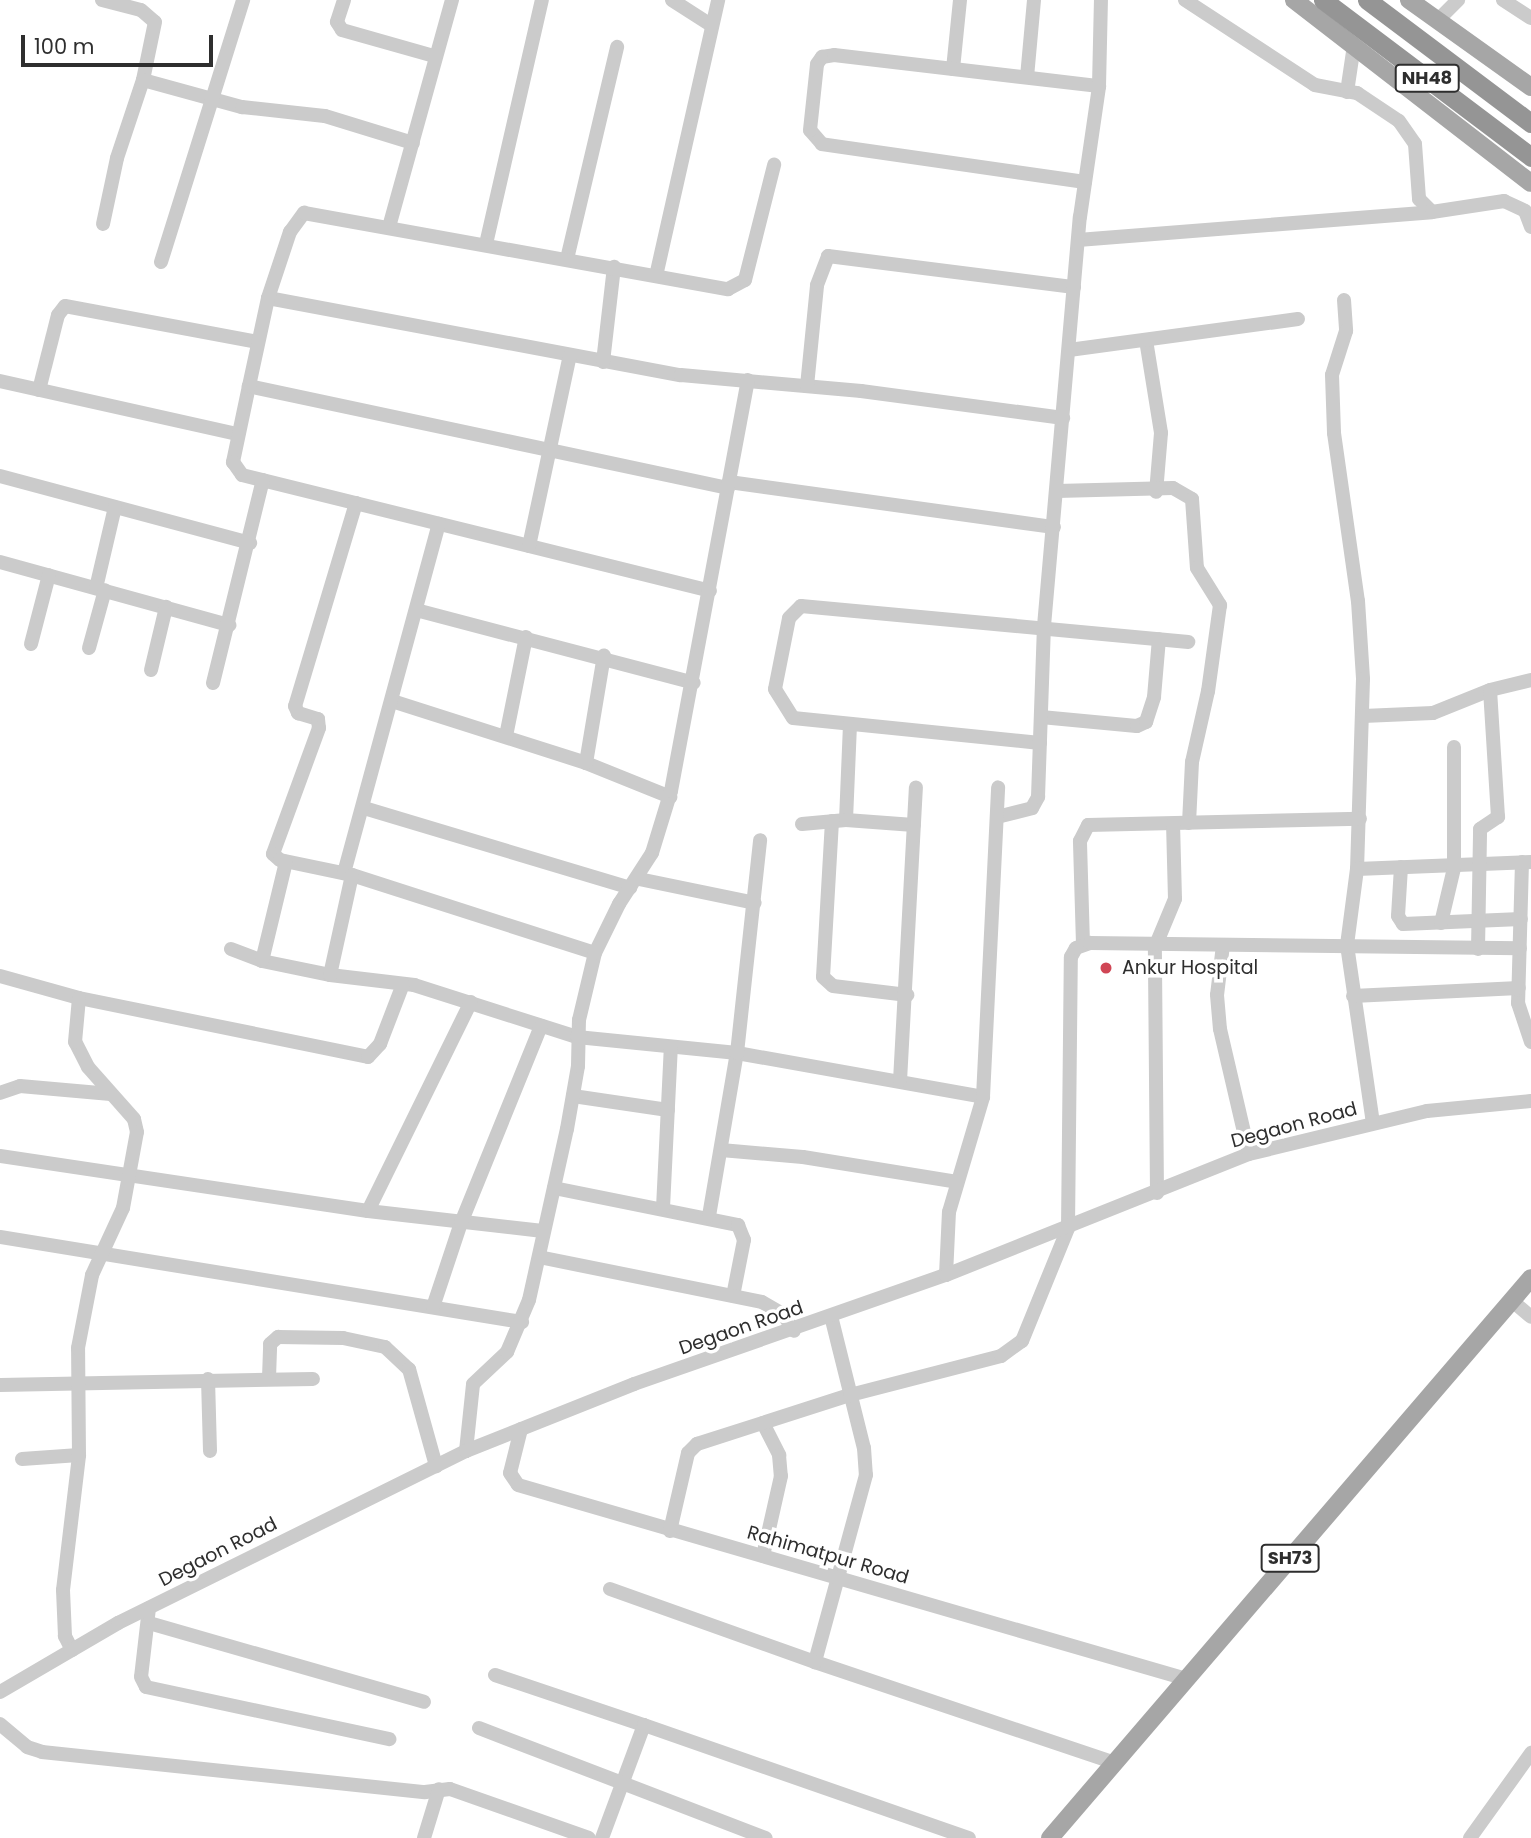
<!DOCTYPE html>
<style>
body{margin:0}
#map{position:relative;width:1531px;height:1838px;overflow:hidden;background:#fff;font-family:Poppins,sans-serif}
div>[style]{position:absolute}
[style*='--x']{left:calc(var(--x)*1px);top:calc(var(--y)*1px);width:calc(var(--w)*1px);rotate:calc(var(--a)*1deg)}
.minor>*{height:14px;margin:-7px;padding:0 7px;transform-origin:7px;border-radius:7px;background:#cbcbcb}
.major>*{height:18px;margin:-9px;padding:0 9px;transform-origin:9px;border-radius:9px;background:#a6a6a6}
.highway>*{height:19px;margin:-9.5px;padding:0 9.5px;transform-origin:9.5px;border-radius:9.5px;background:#959595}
.dots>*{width:19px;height:19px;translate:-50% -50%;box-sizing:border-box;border:4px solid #fff;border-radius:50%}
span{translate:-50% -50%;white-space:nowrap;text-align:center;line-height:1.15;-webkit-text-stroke:7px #fff;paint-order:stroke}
.shield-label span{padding:2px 5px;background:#fff;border:2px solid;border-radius:5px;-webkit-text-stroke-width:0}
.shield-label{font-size:18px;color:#2e2e2e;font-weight:700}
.poi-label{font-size:19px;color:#2e2e2e}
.left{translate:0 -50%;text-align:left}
.street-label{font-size:19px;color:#2e2e2e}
.scale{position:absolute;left:21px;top:35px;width:192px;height:32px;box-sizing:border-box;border:4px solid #2e2e2e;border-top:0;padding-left:9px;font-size:21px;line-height:24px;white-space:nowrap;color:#2e2e2e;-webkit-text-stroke:5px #fff;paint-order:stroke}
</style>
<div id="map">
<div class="minor">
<i style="--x:102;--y:0;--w:40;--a:14.4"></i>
<i style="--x:141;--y:10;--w:18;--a:41"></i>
<i style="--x:155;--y:22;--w:59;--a:101.7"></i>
<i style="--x:344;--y:0;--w:23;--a:108"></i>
<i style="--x:337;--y:22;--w:9;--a:58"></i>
<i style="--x:342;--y:30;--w:96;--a:15.8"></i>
<i style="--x:672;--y:0;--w:46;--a:32.7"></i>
<i style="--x:1185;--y:0;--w:155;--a:33.2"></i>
<i style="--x:1315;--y:85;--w:43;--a:10.8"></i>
<i style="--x:1357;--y:93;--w:50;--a:33.7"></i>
<i style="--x:1399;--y:121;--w:28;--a:55"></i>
<i style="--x:1415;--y:144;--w:55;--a:85.8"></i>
<i style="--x:1419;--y:199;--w:18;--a:45"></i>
<i style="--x:1503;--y:0;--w:33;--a:33"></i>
<i style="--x:1437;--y:21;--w:30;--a:-45"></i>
<i style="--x:953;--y:69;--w:69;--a:-84.2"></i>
<i style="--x:1027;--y:77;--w:77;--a:-84.8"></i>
<i style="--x:1347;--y:92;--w:48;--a:-81.5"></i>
<i style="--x:1085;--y:182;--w:266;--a:-171.8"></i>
<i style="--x:822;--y:144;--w:18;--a:-131"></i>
<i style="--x:810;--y:130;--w:66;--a:-83.9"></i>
<i style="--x:817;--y:64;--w:9;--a:-54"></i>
<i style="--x:822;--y:57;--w:12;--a:-9"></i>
<i style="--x:834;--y:55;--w:267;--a:6.7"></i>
<i style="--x:103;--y:224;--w:67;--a:-78"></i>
<i style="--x:117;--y:158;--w:82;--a:-71.6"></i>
<i style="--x:143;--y:80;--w:103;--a:15.3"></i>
<i style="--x:242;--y:107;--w:83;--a:6.2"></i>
<i style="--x:325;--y:116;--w:92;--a:17.1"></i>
<i style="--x:389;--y:227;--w:236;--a:-74.5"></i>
<i style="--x:1078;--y:240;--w:355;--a:-4.5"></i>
<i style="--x:1432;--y:212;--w:73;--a:-8.7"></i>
<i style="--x:1504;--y:201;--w:23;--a:25"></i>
<i style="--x:1525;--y:211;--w:17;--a:69"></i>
<i style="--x:486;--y:244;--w:250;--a:-77.1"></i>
<i style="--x:567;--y:259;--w:218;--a:-76.7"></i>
<i style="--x:161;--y:262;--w:275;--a:-72.6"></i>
<i style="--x:656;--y:276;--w:283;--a:-77.3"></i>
<i style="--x:268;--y:298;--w:420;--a:10.6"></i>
<i style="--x:681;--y:375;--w:181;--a:5.1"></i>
<i style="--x:861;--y:391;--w:204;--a:7.6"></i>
<i style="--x:1344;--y:300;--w:31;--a:86"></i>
<i style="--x:1346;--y:331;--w:46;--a:107.7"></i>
<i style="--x:1332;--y:375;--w:58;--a:88"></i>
<i style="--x:1334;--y:433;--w:170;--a:81.9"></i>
<i style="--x:1358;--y:601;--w:78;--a:86.3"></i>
<i style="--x:1363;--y:679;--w:190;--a:91.8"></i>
<i style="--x:1357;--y:869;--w:77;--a:97.5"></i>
<i style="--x:1347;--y:945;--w:180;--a:81.7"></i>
<i style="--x:1146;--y:340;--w:94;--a:80.8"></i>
<i style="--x:1161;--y:433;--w:59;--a:94.8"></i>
<i style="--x:1069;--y:350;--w:231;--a:-7.7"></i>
<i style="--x:603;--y:362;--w:96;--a:-83.4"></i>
<i style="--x:0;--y:381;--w:244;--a:12.6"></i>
<i style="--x:249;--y:386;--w:78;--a:101.9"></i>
<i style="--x:233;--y:462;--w:16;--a:55"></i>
<i style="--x:242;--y:475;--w:482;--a:13.9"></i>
<i style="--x:807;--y:386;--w:101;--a:-84.3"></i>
<i style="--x:817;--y:285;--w:31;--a:-69"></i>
<i style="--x:828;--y:256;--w:248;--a:7.2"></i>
<i style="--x:39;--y:390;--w:77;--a:-75.8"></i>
<i style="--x:58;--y:315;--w:11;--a:-52"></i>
<i style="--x:65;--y:306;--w:195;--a:10.6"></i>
<i style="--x:0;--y:476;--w:259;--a:15"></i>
<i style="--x:729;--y:482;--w:328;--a:7.9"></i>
<i style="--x:728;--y:488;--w:490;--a:-168"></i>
<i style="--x:249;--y:386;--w:90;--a:-77.8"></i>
<i style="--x:268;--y:298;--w:70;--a:-71.6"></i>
<i style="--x:290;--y:232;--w:24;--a:-54"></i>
<i style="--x:304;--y:213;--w:431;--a:10.2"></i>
<i style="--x:728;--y:289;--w:19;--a:-28"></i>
<i style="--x:745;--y:280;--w:119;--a:-75.8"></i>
<i style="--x:1057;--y:491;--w:116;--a:-1.5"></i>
<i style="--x:1173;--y:488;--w:22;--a:30"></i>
<i style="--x:1192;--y:499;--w:69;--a:85.9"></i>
<i style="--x:1197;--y:568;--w:44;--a:58.1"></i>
<i style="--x:1220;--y:605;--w:87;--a:97.9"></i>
<i style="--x:1208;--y:691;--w:73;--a:102.7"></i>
<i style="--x:1192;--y:762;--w:61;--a:92.8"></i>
<i style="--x:356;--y:503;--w:212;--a:106.7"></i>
<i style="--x:295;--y:706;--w:8;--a:67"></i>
<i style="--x:298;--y:713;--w:21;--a:17"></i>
<i style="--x:318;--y:719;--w:9;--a:84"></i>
<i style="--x:319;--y:728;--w:134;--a:110.1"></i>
<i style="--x:273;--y:854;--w:9;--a:41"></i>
<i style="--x:280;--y:860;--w:74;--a:11.8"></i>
<i style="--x:352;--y:875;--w:255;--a:17.8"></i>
<i style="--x:529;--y:546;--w:195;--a:-77.9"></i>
<i style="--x:0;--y:562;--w:238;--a:15.4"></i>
<i style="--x:96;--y:588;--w:83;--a:-76.8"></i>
<i style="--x:416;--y:610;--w:287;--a:14.7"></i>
<i style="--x:31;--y:644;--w:71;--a:-75.4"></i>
<i style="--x:89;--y:648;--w:60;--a:-74.6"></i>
<i style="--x:151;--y:670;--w:65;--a:-76.6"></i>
<i style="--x:213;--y:683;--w:209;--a:-76.2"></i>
<i style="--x:392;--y:701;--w:204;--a:17.7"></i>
<i style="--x:586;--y:763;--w:91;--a:22"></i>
<i style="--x:1363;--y:716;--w:70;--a:-2.5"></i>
<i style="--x:1433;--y:713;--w:61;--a:-22"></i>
<i style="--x:1490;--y:690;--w:42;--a:-13.7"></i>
<i style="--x:1041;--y:717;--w:96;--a:5.4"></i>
<i style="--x:1137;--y:726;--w:10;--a:-24"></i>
<i style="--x:1146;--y:722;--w:26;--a:-72"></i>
<i style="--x:1154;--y:697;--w:58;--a:-85.1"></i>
<i style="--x:506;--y:736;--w:101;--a:-78.6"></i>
<i style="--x:1040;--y:743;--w:248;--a:-174.2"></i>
<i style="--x:793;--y:718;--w:34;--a:-122"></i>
<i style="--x:775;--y:689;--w:72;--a:-78.8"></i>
<i style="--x:789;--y:618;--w:17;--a:-45"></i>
<i style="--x:801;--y:606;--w:389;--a:5.3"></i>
<i style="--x:586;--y:763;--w:109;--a:-80.5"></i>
<i style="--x:364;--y:808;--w:278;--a:16.7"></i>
<i style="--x:997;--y:817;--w:36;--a:-14"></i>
<i style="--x:1032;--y:808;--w:13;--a:-61"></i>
<i style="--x:1038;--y:797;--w:171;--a:-88"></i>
<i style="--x:1044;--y:626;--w:411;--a:-85"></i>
<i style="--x:1080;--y:217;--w:132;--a:-81.7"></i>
<i style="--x:1099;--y:86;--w:86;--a:-88.7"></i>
<i style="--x:846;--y:820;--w:96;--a:-87.6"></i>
<i style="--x:832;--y:821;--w:156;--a:93.3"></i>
<i style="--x:823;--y:977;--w:13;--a:42"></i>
<i style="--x:833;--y:986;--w:75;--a:6.9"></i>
<i style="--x:802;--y:824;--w:44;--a:-5.2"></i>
<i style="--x:846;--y:820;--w:68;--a:4.2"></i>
<i style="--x:1522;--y:862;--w:141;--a:91.6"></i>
<i style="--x:1518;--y:1003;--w:41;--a:71.6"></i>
<i style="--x:1401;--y:867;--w:49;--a:93.5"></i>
<i style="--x:1398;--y:916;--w:9;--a:58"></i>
<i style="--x:1403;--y:924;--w:118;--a:-2.4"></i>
<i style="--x:1357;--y:869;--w:174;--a:-2.3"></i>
<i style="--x:344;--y:873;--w:362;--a:-74.8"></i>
<i style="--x:639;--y:879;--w:118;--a:11.7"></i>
<i style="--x:1441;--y:923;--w:57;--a:-76.7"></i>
<i style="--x:1454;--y:868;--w:121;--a:-90"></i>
<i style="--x:1083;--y:944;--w:103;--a:-91.7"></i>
<i style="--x:1080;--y:841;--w:18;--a:-63"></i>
<i style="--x:1088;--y:825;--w:272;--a:-1.3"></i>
<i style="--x:1223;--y:945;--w:50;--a:96.8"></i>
<i style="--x:1217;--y:995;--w:34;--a:85"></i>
<i style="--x:1220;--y:1029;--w:128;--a:76.9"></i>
<i style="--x:231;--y:949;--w:33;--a:21"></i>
<i style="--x:262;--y:961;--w:69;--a:11.6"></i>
<i style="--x:330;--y:975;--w:85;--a:6.8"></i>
<i style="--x:414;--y:985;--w:171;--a:17.7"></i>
<i style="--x:577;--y:1037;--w:161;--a:5.7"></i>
<i style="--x:737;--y:1053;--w:250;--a:10.1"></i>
<i style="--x:1478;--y:949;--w:120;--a:-89"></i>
<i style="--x:1480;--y:829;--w:22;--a:-34"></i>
<i style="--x:1498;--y:817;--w:127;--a:-93.6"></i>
<i style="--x:262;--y:961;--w:102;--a:-76.4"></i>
<i style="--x:330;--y:975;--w:102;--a:-77.6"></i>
<i style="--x:0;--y:976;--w:82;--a:15.6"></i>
<i style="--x:79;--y:998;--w:295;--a:11.5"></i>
<i style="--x:368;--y:1057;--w:18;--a:-47"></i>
<i style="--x:380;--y:1044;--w:64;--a:-69"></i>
<i style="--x:1353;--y:996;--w:166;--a:-2.8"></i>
<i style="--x:900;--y:1081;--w:294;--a:-86.9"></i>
<i style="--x:0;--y:1093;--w:21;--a:-19"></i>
<i style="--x:20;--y:1086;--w:91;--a:5"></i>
<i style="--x:573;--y:1096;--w:96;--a:8.4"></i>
<i style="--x:721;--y:1150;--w:82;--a:4.9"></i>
<i style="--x:803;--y:1157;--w:156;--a:9.2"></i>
<i style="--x:0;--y:1156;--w:372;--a:8.5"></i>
<i style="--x:368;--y:1211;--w:233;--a:-63.8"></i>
<i style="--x:554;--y:1188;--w:188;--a:11.4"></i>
<i style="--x:738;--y:1225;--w:16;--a:68"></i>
<i style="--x:744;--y:1240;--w:57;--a:101.1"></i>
<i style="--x:1157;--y:1193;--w:246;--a:-90.5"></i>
<i style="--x:1155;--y:947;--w:52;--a:-67.4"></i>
<i style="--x:1175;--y:899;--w:75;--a:-91.5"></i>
<i style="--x:663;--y:1208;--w:161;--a:-87.2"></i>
<i style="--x:368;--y:1211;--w:176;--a:6.5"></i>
<i style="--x:709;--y:1216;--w:165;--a:-80.3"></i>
<i style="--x:737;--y:1053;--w:214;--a:-83.8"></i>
<i style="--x:0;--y:1237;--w:529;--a:9.25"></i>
<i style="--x:539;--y:1257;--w:227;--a:11.4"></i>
<i style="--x:762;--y:1302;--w:24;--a:30"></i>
<i style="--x:783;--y:1314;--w:20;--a:57"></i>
<i style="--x:946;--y:1275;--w:63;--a:-87.3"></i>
<i style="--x:949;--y:1212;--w:120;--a:-73.5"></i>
<i style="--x:983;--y:1097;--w:310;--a:-87.2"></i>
<i style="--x:1511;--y:1300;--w:26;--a:40"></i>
<i style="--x:433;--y:1307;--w:89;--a:-71.6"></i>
<i style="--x:461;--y:1223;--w:213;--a:-67.9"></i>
<i style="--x:831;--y:1316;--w:136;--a:76"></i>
<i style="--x:864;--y:1448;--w:27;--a:86"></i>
<i style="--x:866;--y:1475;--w:194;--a:105.3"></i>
<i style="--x:815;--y:1662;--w:314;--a:18.6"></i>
<i style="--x:269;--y:1378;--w:34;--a:-88"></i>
<i style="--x:270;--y:1344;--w:11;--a:-41"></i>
<i style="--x:278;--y:1337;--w:65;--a:0.9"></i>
<i style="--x:343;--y:1338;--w:43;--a:12.1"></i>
<i style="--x:385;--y:1347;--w:33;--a:43"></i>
<i style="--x:409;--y:1369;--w:101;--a:74.4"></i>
<i style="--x:208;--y:1379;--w:72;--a:88.4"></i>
<i style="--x:0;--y:1385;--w:313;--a:-1.1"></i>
<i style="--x:763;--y:1423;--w:36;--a:63"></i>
<i style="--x:779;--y:1455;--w:21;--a:85"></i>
<i style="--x:781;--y:1476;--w:82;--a:102.7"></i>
<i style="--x:521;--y:1429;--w:45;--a:104"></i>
<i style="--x:510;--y:1473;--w:14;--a:56"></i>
<i style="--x:518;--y:1485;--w:696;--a:16.19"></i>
<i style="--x:466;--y:1451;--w:67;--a:-84"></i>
<i style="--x:473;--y:1384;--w:47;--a:-43.3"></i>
<i style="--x:507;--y:1352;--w:56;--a:-67.1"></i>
<i style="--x:529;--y:1300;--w:175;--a:-77.5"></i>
<i style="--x:567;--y:1129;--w:64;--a:-80.1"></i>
<i style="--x:578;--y:1066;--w:46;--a:-88.8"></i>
<i style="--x:579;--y:1020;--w:69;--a:-76.6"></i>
<i style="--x:595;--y:953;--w:55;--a:-63.9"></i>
<i style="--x:619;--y:904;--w:61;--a:-57.1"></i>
<i style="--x:652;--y:853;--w:65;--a:-73"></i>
<i style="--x:671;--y:791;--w:418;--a:-79.4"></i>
<i style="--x:22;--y:1459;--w:57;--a:-4"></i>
<i style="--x:670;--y:1531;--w:80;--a:-77"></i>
<i style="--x:688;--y:1453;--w:13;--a:-45"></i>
<i style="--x:697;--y:1444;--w:161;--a:-17.8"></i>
<i style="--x:850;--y:1395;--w:156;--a:-14.5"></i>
<i style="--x:1001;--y:1356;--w:26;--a:-36"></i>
<i style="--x:1022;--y:1341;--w:122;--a:-67.8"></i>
<i style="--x:1068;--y:1228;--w:271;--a:-89.4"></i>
<i style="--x:1071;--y:957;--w:10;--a:-61"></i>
<i style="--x:1076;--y:948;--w:15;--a:-20"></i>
<i style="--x:1090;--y:943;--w:430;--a:0.7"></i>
<i style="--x:610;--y:1589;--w:218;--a:19.6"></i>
<i style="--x:149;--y:1608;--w:69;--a:96.6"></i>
<i style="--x:141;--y:1677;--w:11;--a:63"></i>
<i style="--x:146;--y:1687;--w:249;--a:12.1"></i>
<i style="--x:149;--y:1623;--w:286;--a:16"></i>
<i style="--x:72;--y:1650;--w:16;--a:-117"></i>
<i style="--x:65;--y:1636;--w:46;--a:-92.5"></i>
<i style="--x:63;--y:1590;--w:136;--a:-83.2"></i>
<i style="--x:79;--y:1455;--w:107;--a:-90.5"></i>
<i style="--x:78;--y:1348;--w:74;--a:-79.1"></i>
<i style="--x:92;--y:1275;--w:74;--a:-65.2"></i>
<i style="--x:123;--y:1208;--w:77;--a:-79.6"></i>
<i style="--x:137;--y:1132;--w:13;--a:-103"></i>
<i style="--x:134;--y:1119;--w:69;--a:-131.5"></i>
<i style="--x:88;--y:1067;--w:28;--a:-117"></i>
<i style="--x:75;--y:1042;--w:44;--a:-84.8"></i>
<i style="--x:495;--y:1675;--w:157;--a:18.6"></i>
<i style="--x:644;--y:1725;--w:121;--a:110.4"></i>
<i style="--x:0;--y:1692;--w:137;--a:-30.3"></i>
<i style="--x:118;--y:1623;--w:388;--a:-26.3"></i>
<i style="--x:466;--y:1451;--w:181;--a:-21.7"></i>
<i style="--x:634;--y:1384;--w:330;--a:-19.3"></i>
<i style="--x:946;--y:1275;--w:326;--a:-21.8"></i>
<i style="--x:1249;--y:1154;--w:183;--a:-13.6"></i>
<i style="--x:1427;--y:1111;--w:104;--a:-5.5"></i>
<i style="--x:0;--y:1724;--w:35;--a:40"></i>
<i style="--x:27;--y:1747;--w:16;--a:18"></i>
<i style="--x:42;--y:1752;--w:385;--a:6"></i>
<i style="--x:425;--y:1792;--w:25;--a:-7"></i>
<i style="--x:450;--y:1789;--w:147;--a:19.4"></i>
<i style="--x:644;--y:1725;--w:344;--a:19.2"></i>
<i style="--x:479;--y:1728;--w:307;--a:21"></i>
<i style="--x:424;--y:1838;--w:51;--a:-73"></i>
<i style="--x:1470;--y:1838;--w:105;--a:-54.3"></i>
</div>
<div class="major">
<i style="--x:1294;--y:0;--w:299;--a:37.7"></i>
<i style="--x:1409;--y:0;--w:150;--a:35.5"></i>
<i style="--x:1050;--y:1838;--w:738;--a:-49.34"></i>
</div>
<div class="highway">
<i style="--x:1323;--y:0;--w:261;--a:37"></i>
<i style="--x:1367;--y:0;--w:205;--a:36.9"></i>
</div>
<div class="dots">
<i style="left:1106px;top:968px;background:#d04655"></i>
</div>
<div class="shield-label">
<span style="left:1427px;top:78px">NH48</span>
<span style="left:1290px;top:1558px">SH73</span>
</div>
<div class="poi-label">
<span class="left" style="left:1122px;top:968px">Ankur Hospital</span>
</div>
<div class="street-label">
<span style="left:1294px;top:1125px;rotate:-15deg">Degaon Road</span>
<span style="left:741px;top:1328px;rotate:-19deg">Degaon Road</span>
<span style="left:218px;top:1552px;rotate:-27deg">Degaon Road</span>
<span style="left:828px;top:1555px;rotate:16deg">Rahimatpur Road</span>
</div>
<div class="scale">100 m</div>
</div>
